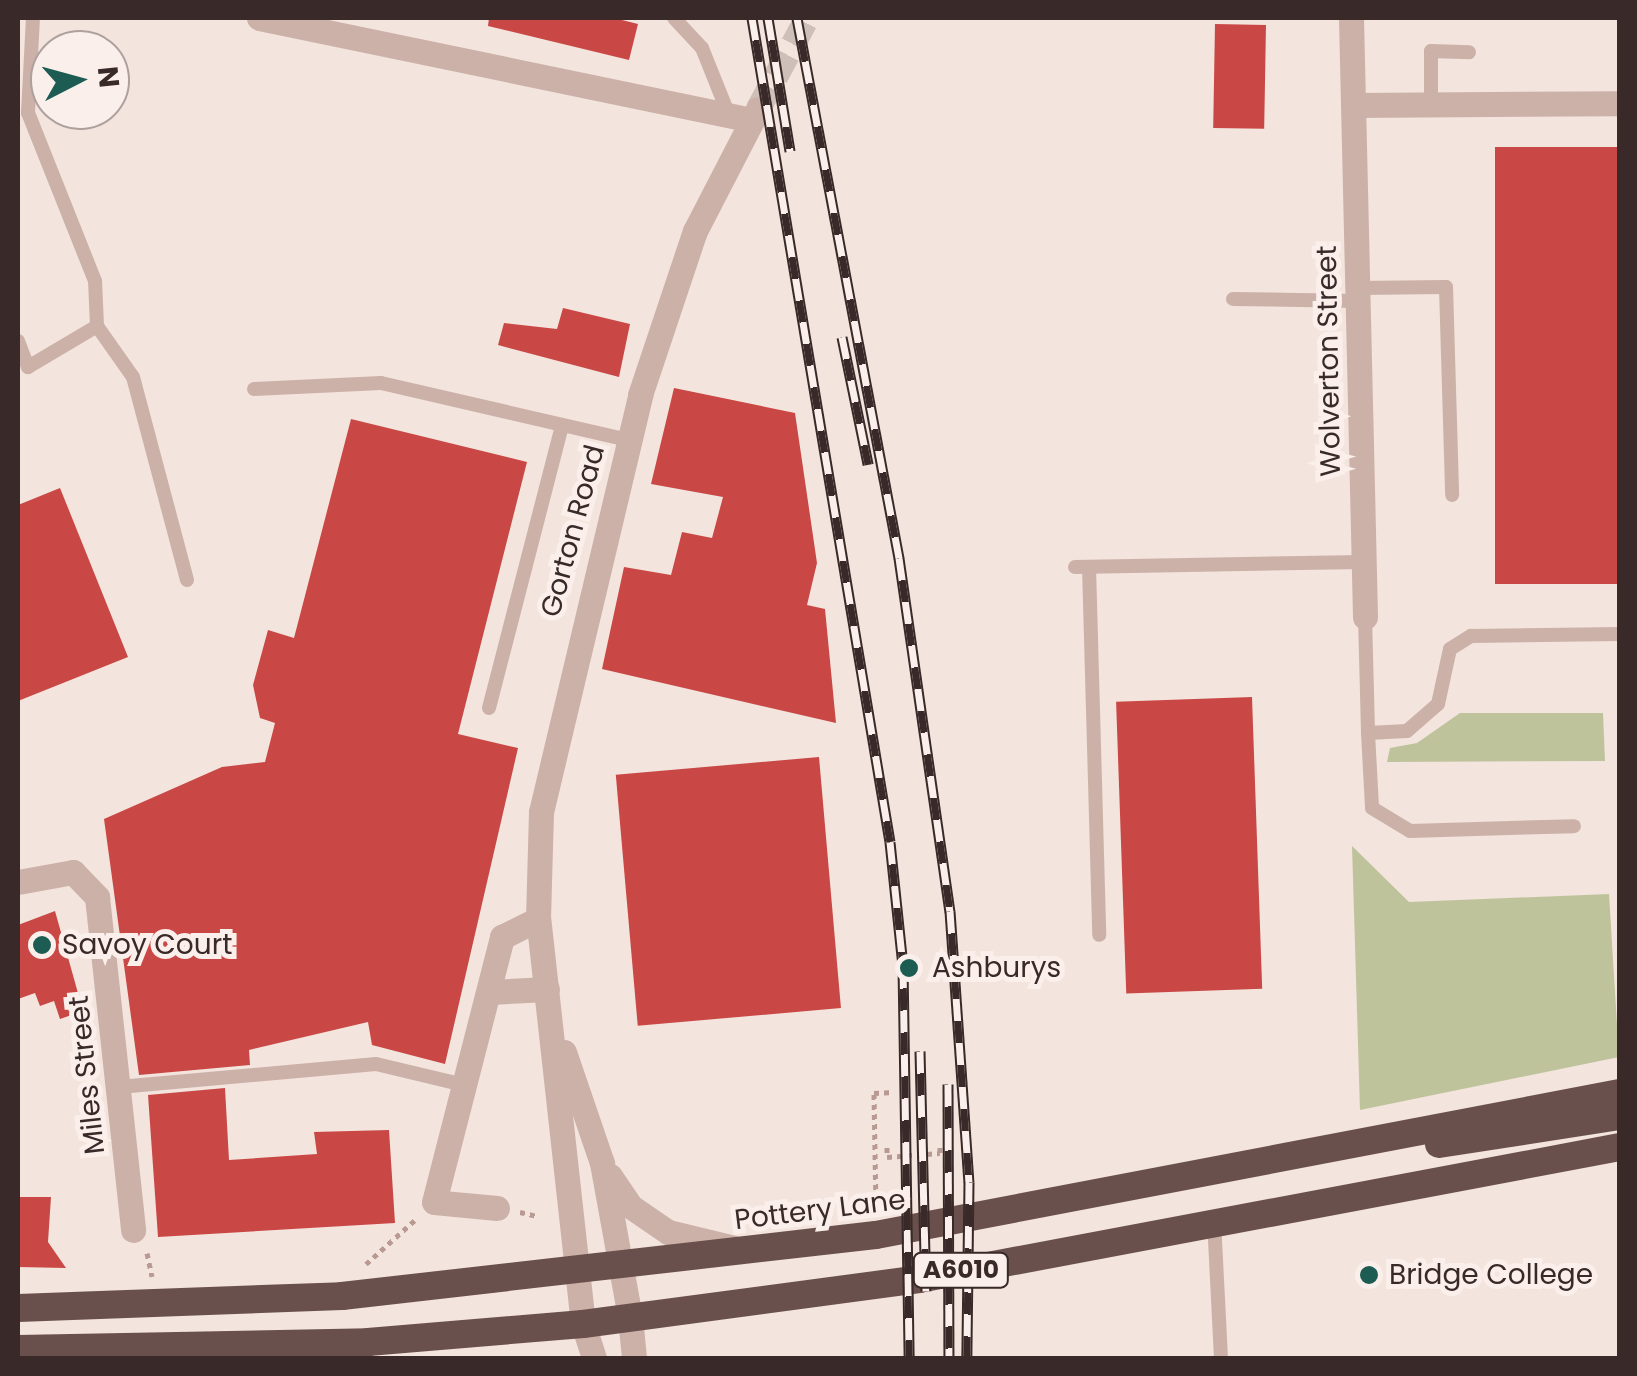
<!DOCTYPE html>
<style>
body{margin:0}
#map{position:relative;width:1637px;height:1376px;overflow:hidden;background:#f3e4dd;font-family:Poppins,sans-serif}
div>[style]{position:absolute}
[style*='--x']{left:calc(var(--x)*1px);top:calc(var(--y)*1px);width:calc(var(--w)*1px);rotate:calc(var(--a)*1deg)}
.green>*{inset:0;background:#bfc39c}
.building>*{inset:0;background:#c94845;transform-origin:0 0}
.tertiary-tunnel>*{height:25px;margin-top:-12.5px;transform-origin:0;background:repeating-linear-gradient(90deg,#cebfb9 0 25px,transparent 0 37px)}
.path>*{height:5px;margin-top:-2.5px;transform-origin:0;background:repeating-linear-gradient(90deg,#b89a93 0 5px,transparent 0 10px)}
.service>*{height:14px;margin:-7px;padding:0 7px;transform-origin:7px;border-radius:7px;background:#ccb1a8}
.minor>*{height:25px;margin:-12.5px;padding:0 12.5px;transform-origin:12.5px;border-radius:12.5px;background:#ccb1a8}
.tertiary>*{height:25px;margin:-12.5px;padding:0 12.5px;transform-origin:12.5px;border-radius:12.5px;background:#ccb1a8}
.trunk>*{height:28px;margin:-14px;padding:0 14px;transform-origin:14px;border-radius:14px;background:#6a504c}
.rail>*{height:11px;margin-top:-5.5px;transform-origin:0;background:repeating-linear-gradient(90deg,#faefea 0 22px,#392a29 0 44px);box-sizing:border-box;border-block:2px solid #392a29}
.dots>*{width:28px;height:28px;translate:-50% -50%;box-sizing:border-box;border:5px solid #faefea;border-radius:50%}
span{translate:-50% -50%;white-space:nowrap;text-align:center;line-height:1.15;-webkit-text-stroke:10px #faefea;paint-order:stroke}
.shield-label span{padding:2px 8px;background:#faefea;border:2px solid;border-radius:8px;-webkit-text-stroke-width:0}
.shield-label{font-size:25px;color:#392a29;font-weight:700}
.street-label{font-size:28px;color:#392a29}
.poi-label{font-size:28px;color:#392a29}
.left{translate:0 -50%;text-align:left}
.frame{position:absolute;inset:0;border:20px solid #392a29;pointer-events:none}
.north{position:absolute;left:30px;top:30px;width:100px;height:100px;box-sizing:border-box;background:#faefea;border:2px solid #ada09d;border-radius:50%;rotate:84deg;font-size:28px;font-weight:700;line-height:40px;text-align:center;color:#392a29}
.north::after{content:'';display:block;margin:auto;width:35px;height:45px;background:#1d5c52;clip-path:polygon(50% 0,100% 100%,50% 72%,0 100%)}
</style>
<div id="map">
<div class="green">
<i style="clip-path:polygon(1460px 713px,1603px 713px,1605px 761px,1387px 762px,1390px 748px,1417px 743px)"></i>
<i style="clip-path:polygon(1352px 846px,1409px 902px,1609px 894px,1619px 1057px,1360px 1110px)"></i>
</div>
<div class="building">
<i style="clip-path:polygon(489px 18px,614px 18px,638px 24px,629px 60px,488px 26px)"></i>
<i style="left:1215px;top:24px;width:51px;height:104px;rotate:1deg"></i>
<i style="left:1620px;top:147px;width:437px;height:125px;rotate:90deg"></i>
<i style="clip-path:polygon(563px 308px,630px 324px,619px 377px,498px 345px,504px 323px,557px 329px)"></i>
<i style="clip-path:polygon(674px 388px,795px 413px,817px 563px,807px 605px,825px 609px,836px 723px,602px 669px,624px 567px,671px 575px,682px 532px,712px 538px,723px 497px,651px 484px)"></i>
<i style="clip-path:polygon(351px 419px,527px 462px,458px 734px,518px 748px,445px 1064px,372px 1045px,368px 1022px,249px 1050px,250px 1065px,139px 1075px,104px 819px,222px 767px,265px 762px,275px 723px,260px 718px,253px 685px,268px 630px,294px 638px)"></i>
<i style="clip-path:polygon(60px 488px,128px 657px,18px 701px,18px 505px)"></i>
<i style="left:1252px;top:697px;width:292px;height:136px;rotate:88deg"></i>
<i style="left:819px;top:757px;width:252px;height:204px;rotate:85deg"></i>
<i style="clip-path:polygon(55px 911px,83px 1011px,60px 1019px,54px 1001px,40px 1006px,35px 993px,18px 999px,18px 925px)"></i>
<i style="clip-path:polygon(225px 1088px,229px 1160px,317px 1154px,314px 1132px,389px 1130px,395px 1223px,158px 1237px,148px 1095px)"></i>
<i style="clip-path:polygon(18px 1197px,51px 1197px,48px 1242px,66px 1268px,18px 1267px)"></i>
</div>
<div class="tertiary-tunnel">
<i style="--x:758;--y:109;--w:103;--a:-61.7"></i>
</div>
<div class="path">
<i style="--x:887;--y:1147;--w:10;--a:90"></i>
<i style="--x:887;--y:1157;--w:53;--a:-4.3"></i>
<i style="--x:940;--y:1153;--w:9;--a:-90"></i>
<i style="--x:876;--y:1209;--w:116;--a:-91"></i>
<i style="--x:874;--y:1093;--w:20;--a:-3"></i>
<i style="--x:520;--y:1212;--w:17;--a:13"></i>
<i style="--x:147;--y:1253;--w:24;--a:78"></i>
<i style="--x:366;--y:1264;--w:69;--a:-42"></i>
</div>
<div class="service">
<i style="--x:674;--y:18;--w:41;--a:47"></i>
<i style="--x:702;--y:48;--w:72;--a:68.1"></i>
<i style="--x:1431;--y:104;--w:53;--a:-90"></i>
<i style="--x:1431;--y:51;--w:38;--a:2"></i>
<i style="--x:1357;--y:288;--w:89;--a:-0.6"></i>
<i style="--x:1446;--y:287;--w:208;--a:88.3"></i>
<i style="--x:1233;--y:299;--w:124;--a:0.9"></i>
<i style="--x:97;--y:326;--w:62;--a:54.8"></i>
<i style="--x:133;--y:377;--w:210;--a:75.1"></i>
<i style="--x:18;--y:341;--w:28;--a:69"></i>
<i style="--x:28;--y:367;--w:80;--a:-30.7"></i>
<i style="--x:97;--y:326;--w:45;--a:-92.5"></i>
<i style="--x:95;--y:281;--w:181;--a:-111.7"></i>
<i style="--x:28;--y:113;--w:95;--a:-87"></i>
<i style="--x:254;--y:389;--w:127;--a:-2.7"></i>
<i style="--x:381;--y:383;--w:253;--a:13"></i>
<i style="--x:1075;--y:567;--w:288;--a:-1"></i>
<i style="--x:1089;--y:567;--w:368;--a:88.4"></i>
<i style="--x:1365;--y:617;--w:116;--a:88.5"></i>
<i style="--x:1368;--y:733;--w:39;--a:-3"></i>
<i style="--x:1407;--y:731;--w:41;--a:-41.1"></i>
<i style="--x:1438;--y:704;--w:56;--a:-77.7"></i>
<i style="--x:1450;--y:649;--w:25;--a:-32"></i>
<i style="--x:1471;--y:636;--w:149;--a:-0.8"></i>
<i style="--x:489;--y:708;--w:292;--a:-75.5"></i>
<i style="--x:1368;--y:733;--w:75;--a:86.9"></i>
<i style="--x:1372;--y:808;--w:44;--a:31.2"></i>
<i style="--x:1410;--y:831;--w:164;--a:-1.7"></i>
<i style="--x:119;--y:1087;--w:258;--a:-5.1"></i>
<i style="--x:376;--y:1064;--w:90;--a:13.4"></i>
<i style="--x:1214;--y:1220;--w:138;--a:87.1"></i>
</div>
<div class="minor">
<i style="--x:1351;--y:18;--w:599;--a:88.66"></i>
<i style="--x:1353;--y:105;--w:267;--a:-0.4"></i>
<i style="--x:18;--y:882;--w:56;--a:-10.3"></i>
<i style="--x:73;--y:872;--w:35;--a:46"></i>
<i style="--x:97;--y:897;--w:335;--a:83.8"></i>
<i style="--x:489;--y:992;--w:58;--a:-3"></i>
<i style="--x:497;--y:1208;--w:63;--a:-174.6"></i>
<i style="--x:434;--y:1202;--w:274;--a:-75.6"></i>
<i style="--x:502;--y:937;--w:40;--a:-26.6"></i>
<i style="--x:630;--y:1317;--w:41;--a:84.4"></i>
<i style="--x:583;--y:1324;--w:36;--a:72"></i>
</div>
<div class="tertiary">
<i style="--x:259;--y:18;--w:503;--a:11.69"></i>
<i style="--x:564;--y:1052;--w:117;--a:71.1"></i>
<i style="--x:602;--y:1163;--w:157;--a:79.7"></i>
<i style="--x:610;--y:1176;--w:36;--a:56"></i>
<i style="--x:630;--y:1206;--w:46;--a:34.4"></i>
<i style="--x:668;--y:1232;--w:68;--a:13.6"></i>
<i style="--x:583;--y:1324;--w:407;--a:-96.3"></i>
<i style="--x:538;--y:919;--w:107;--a:-88.4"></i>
<i style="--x:541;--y:812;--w:429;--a:-76.6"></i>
<i style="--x:640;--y:395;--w:173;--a:-71.5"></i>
<i style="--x:695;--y:231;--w:137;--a:-62.7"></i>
</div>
<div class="trunk">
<i style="--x:1439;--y:1144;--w:183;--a:-8.8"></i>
<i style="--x:18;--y:1308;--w:324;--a:-2.1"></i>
<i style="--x:342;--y:1296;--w:537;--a:-6.52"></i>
<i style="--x:876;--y:1235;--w:757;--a:-10.81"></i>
<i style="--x:18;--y:1349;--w:350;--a:-1.1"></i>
<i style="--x:368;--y:1342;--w:216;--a:-4.8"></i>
<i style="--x:583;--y:1324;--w:339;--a:-7.6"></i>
<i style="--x:919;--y:1279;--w:713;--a:-10.66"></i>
</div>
<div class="rail">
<i style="--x:752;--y:18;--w:835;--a:80.49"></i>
<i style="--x:890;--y:842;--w:125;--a:84"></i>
<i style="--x:903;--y:966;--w:392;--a:89.1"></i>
<i style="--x:768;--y:18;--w:135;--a:80.6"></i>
<i style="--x:797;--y:18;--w:550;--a:79.3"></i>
<i style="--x:899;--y:558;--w:357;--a:81.8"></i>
<i style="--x:950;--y:911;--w:272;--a:86"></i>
<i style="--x:969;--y:1182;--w:176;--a:90.7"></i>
<i style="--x:842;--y:337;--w:130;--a:78.4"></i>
<i style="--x:920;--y:1051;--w:240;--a:88.6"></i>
<i style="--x:948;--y:1084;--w:274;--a:89.8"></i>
</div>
<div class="dots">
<i style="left:42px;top:945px;background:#1d5c52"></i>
<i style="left:909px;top:968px;background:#1d5c52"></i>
<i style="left:1369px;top:1275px;background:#1d5c52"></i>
</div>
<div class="shield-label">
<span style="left:961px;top:1270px">A6010</span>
</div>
<div class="street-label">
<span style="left:1329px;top:361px;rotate:-91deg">Wolverton Street</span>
<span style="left:573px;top:531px;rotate:-75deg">Gorton Road</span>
<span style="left:87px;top:1075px;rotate:-96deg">Miles Street</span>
<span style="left:820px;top:1210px;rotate:-7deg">Pottery Lane</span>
</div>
<div class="poi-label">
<span class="left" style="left:62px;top:945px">Savoy Court</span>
<span class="left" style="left:932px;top:968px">Ashburys</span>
<span class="left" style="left:1389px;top:1275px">Bridge College</span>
</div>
<div class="frame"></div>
<div class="north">N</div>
</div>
